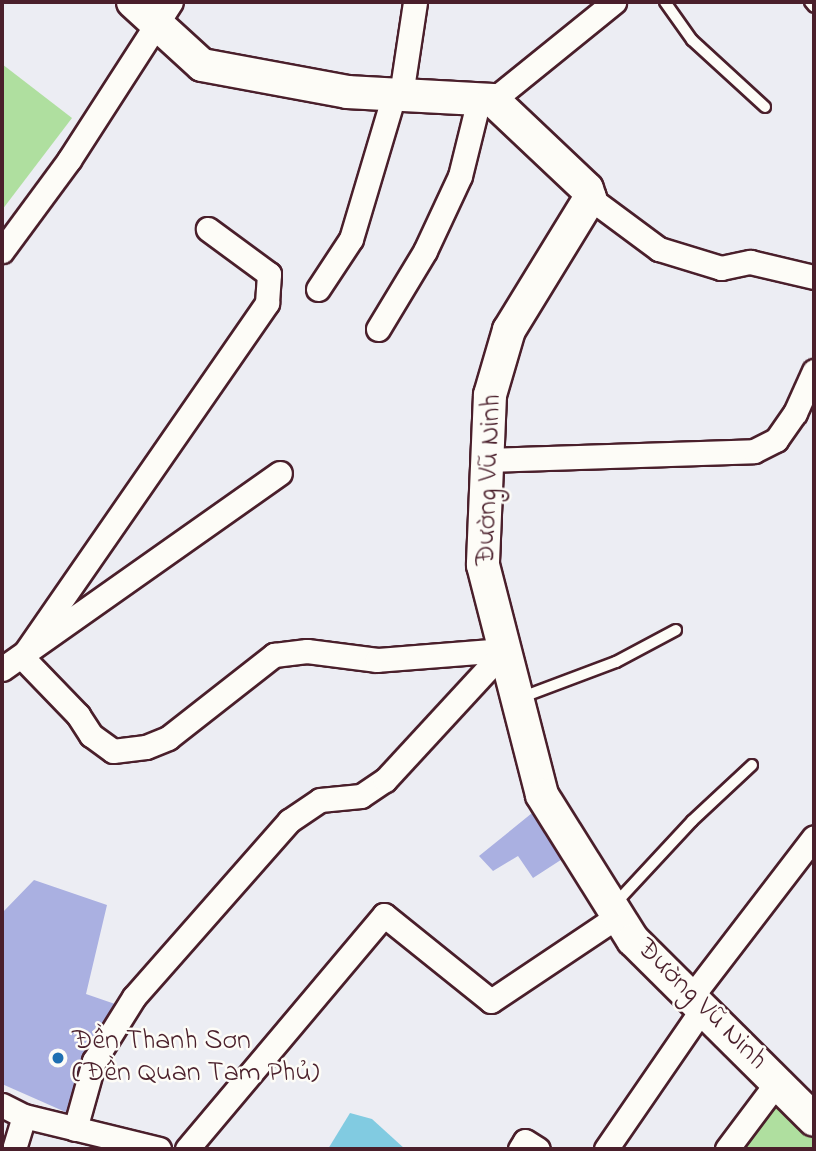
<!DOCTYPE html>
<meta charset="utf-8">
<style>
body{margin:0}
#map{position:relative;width:816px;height:1151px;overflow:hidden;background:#ecedf3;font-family:"Indie Flower",sans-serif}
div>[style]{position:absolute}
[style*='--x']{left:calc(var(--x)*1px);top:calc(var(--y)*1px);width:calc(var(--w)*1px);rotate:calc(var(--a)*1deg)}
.green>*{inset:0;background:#afdf9f}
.water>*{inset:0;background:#81cbe1}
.building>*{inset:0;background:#aab0e1}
.roads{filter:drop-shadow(2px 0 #4a1f2b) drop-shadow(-2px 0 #4a1f2b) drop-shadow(0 2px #4a1f2b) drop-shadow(0 -2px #4a1f2b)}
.lane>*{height:10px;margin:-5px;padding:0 5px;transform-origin:5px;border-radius:5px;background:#fdfcf7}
.street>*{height:23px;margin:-11.5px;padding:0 11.5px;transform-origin:11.5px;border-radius:11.5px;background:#fdfcf7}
.secondary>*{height:32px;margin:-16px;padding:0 16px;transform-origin:16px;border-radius:16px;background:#fdfcf7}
.dots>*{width:19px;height:19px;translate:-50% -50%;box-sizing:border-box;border:4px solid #fdfcf7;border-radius:50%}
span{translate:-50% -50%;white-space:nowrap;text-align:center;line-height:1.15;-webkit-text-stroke:5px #fdfcf7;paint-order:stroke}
.street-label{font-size:28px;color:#4a1f2b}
.poi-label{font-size:28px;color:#4a1f2b}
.left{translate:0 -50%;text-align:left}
.frame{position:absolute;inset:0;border:4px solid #4a1f2b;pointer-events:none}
</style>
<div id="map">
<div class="green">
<i style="clip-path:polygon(2px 64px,72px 118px,2px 210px)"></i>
<i style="clip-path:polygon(781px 1095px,814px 1135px,814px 1149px,739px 1149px)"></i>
</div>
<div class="water">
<i style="clip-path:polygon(350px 1113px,372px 1119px,405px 1149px,328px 1149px)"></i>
</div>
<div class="building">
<i style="clip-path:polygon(537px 809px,570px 854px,533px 878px,518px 856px,493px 871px,479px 856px)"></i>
<i style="clip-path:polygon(34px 880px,107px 905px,86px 994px,115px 1004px,70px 1114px,2px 1084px,2px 913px)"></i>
</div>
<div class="roads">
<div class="lane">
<i style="--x:665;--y:2;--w:47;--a:54.6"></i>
<i style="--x:692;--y:40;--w:99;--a:42.5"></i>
<i style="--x:810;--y:2;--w:6;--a:51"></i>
<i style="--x:520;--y:698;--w:103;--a:-20.6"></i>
<i style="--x:616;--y:662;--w:68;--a:-28.1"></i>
<i style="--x:614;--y:905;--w:115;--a:-47.1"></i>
<i style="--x:692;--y:821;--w:82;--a:-43"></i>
</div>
<div class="street">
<i style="--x:401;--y:95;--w:94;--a:-81.4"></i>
<i style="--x:493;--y:100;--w:156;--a:-39"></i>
<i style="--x:590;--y:198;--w:86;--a:36.5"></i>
<i style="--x:659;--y:249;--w:65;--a:17"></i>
<i style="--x:721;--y:268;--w:30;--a:-12"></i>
<i style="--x:750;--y:262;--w:66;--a:13.2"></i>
<i style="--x:2;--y:251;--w:113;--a:-53.6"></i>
<i style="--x:69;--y:160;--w:188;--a:-57.2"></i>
<i style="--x:318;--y:289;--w:60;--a:-56.6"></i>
<i style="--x:351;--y:239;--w:150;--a:-73.4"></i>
<i style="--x:378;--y:329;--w:91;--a:-58.9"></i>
<i style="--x:425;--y:251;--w:83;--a:-65"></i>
<i style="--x:460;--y:176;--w:79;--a:-76.1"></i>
<i style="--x:487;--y:460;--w:267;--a:-1.9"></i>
<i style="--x:754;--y:451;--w:25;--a:-27"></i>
<i style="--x:776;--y:440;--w:33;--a:-55"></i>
<i style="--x:795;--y:413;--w:46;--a:-65.7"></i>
<i style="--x:22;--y:657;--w:81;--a:46"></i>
<i style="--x:78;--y:715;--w:24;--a:57"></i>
<i style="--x:91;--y:735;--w:27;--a:36"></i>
<i style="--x:113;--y:751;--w:33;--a:-7"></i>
<i style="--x:146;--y:747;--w:24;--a:-22"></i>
<i style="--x:168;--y:738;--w:135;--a:-38.1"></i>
<i style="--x:274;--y:655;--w:33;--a:-7"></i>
<i style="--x:307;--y:651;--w:71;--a:7.3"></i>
<i style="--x:377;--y:660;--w:128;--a:-4.5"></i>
<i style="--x:22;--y:657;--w:431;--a:-55.3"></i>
<i style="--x:267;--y:303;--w:29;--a:-86"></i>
<i style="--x:269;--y:274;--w:76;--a:-143.6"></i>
<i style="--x:2;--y:669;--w:340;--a:-35.2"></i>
<i style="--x:692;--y:996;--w:200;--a:-52.5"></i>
<i style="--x:2;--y:1105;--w:25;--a:27"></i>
<i style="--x:75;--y:1129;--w:71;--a:-74.4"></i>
<i style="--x:94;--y:1061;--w:75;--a:-58"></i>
<i style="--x:134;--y:997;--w:235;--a:-48.6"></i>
<i style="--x:289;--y:821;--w:37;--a:-34"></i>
<i style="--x:320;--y:800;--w:41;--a:-5.6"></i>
<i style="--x:361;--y:796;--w:29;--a:-34"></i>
<i style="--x:385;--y:780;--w:177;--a:-47.3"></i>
<i style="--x:14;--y:1149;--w:34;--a:-73"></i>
<i style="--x:24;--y:1116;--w:139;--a:13.7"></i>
<i style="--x:187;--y:1149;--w:306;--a:-49.9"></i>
<i style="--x:384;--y:915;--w:137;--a:38.8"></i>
<i style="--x:491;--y:1001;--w:153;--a:-33.8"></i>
<i style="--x:520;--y:1149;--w:9;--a:-58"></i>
<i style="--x:525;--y:1141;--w:15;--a:32"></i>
<i style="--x:606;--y:1149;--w:171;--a:-55.5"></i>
<i style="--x:727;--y:1149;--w:85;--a:-53.1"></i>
</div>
<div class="secondary">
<i style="--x:133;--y:2;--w:93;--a:42.4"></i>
<i style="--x:202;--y:65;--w:147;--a:10.5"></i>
<i style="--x:347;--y:92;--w:146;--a:3.1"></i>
<i style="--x:493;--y:100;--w:129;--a:43.4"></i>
<i style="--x:587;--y:189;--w:9;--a:72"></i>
<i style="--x:590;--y:198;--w:155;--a:121.5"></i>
<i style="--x:509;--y:330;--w:68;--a:106.3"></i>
<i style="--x:490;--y:395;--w:170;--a:92.4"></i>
<i style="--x:483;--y:565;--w:237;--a:75.6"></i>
<i style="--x:542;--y:795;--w:171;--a:57.9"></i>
<i style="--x:633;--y:940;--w:255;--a:44.8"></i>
</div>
</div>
<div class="dots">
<i style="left:58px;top:1058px;background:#1f6fb2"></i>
</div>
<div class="street-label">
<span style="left:490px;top:480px;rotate:-88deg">Đường Vũ Ninh</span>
<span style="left:701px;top:1005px;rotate:45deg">Đường Vũ Ninh</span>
</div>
<div class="poi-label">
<span class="left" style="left:72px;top:1058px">Đền Thanh Sơn<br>(Đền Quan Tam Phủ)</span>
</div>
<div class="frame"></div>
</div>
